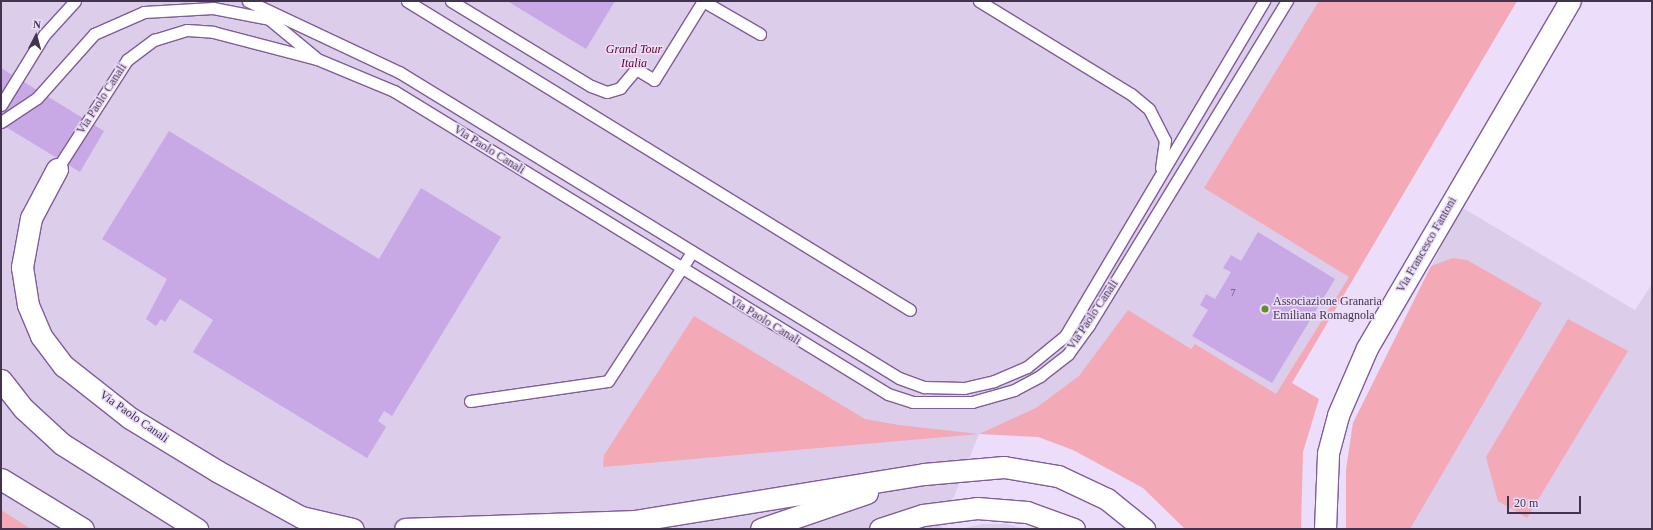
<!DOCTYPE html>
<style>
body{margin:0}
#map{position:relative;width:1653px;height:530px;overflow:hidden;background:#ecdefa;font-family:"Times New Roman",serif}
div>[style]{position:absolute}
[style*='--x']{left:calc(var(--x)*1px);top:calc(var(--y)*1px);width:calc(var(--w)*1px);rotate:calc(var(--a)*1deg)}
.built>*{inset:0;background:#dccdeb}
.green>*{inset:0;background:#f3aab6}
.building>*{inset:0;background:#c9a8e6}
.roads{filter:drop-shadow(1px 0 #7f5d9a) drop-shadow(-1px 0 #7f5d9a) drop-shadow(0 1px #7f5d9a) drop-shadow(0 -1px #7f5d9a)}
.service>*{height:11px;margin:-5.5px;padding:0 5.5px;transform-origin:5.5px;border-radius:5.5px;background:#fff}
.minor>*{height:21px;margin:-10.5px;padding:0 10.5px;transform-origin:10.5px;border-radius:10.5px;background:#fff}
.dots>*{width:11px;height:11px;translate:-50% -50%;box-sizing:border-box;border:2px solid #ecdefa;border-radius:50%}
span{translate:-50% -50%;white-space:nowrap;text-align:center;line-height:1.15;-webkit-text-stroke:3px #ecdefa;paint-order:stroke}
.number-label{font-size:10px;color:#645074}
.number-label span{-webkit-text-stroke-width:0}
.park-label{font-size:12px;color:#600325;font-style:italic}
.street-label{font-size:12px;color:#42334e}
.poi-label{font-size:12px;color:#42334e}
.left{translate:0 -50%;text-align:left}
.frame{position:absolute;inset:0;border:2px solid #42334e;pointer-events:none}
.north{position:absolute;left:16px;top:16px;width:40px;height:40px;-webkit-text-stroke:3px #ecdefa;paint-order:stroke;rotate:6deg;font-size:11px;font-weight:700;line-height:16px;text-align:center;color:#42334e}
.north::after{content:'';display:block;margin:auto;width:14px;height:18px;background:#42334e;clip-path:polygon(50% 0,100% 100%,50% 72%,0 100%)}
.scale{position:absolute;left:1507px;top:496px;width:74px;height:18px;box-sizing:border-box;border:2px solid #42334e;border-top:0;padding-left:5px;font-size:12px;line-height:14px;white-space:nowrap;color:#42334e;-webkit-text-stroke:3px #ecdefa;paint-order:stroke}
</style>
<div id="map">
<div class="built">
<i style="clip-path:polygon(1px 1px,1517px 1px,1266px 423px,979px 434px,941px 529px,1px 529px)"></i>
<i style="clip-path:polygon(1461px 207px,1635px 310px,1652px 284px,1652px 529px,1366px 529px,1346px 470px,1353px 423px)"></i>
<i style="clip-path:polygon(983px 524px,1006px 524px,1027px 529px,958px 529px)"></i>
</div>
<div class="green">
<i style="clip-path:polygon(1319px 1px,1517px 1px,1292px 383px,1319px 399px,1303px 452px,1301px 529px,1185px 529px,1143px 488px,1073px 450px,1038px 437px,979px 434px,603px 467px,604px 455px,694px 316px,865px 419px,899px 425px,979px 434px,1036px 408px,1079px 376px,1128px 310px,1191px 349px,1195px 344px,1276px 394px,1349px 277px,1204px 188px)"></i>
<i style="clip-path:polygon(1453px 258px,1467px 260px,1542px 303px,1410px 529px,1346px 529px,1346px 470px,1353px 423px,1431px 266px)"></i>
<i style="clip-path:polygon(1568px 319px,1628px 351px,1527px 518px,1498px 501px,1486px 457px)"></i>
<i style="clip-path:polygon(1px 510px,31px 529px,1px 529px)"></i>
</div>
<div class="building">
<i style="clip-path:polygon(507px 1px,615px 1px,586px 49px)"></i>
<i style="clip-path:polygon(1px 68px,104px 131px,80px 172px,1px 124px)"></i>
<i style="clip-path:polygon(169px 131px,379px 259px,421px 188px,501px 237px,392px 416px,384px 411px,378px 421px,386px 427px,367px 458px,193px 352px,213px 320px,180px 299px,165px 322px,161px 319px,156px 326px,146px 319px,167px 279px,102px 239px)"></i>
<i style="clip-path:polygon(1258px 232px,1335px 279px,1272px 383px,1192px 336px,1208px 310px,1200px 305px,1206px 294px,1215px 299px,1231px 272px,1223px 268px,1231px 255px,1241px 261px)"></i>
</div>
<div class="roads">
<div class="service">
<i style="--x:248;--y:1;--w:167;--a:25.2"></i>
<i style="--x:399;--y:72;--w:586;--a:31.47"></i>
<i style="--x:899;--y:378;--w:27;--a:20"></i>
<i style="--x:924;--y:387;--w:40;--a:1.4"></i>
<i style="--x:964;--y:388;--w:31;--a:-13"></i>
<i style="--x:994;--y:381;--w:36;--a:-23"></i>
<i style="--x:1027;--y:367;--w:49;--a:-39.2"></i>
<i style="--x:1065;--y:336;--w:390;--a:-59.3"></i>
<i style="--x:407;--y:1;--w:590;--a:31.56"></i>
<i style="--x:451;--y:1;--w:164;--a:31.3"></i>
<i style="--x:591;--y:86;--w:17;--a:21"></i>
<i style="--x:607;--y:92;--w:14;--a:-17"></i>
<i style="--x:620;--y:88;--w:25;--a:-50"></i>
<i style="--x:636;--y:69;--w:21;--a:31"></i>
<i style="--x:654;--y:80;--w:93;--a:-58.2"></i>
<i style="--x:703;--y:1;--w:66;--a:30.1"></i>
<i style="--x:979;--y:1;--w:178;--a:31.5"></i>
<i style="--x:1131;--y:94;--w:23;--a:40"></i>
<i style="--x:1149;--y:109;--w:35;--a:63"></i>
<i style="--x:1165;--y:140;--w:28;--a:98"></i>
<i style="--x:1;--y:105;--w:82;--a:-58.4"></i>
<i style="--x:44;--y:35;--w:46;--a:-47.6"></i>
<i style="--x:1;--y:122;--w:43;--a:-33.7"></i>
<i style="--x:37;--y:98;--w:86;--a:-48.3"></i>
<i style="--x:94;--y:34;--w:55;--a:-23.7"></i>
<i style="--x:144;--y:12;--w:69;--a:-3.3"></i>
<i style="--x:213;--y:8;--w:57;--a:11.1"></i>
<i style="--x:269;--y:19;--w:60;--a:39.6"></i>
<i style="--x:57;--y:169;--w:130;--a:-57.3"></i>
<i style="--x:127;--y:60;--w:34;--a:-37"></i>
<i style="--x:154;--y:40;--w:34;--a:-17"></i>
<i style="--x:187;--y:30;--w:26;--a:4"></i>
<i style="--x:213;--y:32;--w:107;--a:14.6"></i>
<i style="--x:317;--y:59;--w:83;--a:22.6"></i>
<i style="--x:394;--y:91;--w:580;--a:31.52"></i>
<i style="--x:888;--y:394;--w:26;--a:18"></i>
<i style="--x:913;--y:402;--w:59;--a:0"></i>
<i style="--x:972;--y:402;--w:44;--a:-15.9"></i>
<i style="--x:1014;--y:390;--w:30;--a:-28"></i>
<i style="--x:1040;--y:376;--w:36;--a:-38"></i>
<i style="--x:1068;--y:354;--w:36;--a:-54"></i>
<i style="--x:1089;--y:325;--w:380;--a:-58.6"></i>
<i style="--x:470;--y:401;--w:139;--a:-8.2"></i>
<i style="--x:608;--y:381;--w:154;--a:-56.9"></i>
</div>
<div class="minor">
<i style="--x:57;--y:169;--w:55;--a:118"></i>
<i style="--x:31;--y:218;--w:50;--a:100.4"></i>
<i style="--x:22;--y:267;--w:38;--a:81"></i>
<i style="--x:28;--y:305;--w:34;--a:67"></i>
<i style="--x:41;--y:336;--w:38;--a:53"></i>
<i style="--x:64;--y:366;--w:84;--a:38.2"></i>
<i style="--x:130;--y:418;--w:102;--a:31.3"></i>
<i style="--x:217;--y:471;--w:96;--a:28.7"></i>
<i style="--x:301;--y:517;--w:53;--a:13"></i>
<i style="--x:1;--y:380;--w:37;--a:52"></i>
<i style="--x:24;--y:409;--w:52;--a:42.6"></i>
<i style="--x:62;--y:444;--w:160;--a:32.2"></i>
<i style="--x:1;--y:479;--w:96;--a:31.4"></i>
<i style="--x:405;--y:529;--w:229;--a:-2"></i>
<i style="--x:634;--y:521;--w:294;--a:-9.2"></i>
<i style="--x:924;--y:474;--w:80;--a:-5"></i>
<i style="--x:1004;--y:467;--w:55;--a:9.5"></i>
<i style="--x:1058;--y:476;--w:54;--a:25.1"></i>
<i style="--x:1107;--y:499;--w:48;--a:39"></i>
<i style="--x:761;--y:529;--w:112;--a:-18.8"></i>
<i style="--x:880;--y:529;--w:45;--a:-18"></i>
<i style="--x:923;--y:515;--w:54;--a:-7.4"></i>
<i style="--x:977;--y:508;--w:50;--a:4.6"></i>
<i style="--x:1027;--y:512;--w:50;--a:19.9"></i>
<i style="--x:1325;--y:529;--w:76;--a:-87.7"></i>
<i style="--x:1328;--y:453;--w:39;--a:-75"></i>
<i style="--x:1338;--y:415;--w:73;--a:-66.6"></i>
<i style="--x:1367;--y:348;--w:402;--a:-59.7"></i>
</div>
</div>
<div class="dots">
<i style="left:1265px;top:309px;background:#638e1e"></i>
</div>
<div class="number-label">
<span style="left:1233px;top:293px">7</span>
</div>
<div class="park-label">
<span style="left:634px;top:57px">Grand Tour<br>Italia</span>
</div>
<div class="street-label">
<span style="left:102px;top:99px;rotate:-57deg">Via Paolo Canali</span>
<span style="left:489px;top:150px;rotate:32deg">Via Paolo Canali</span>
<span style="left:1427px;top:245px;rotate:-60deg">Via Francesco Fantoni</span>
<span style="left:1093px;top:315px;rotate:-56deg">Via Paolo Canali</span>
<span style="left:765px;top:321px;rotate:32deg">Via Paolo Canali</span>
<span style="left:134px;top:417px;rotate:35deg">Via Paolo Canali</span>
</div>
<div class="poi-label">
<span class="left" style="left:1273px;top:309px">Associazione Granaria<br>Emiliana Romagnola</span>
</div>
<div class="frame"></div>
<div class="north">N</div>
<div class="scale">20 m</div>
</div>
